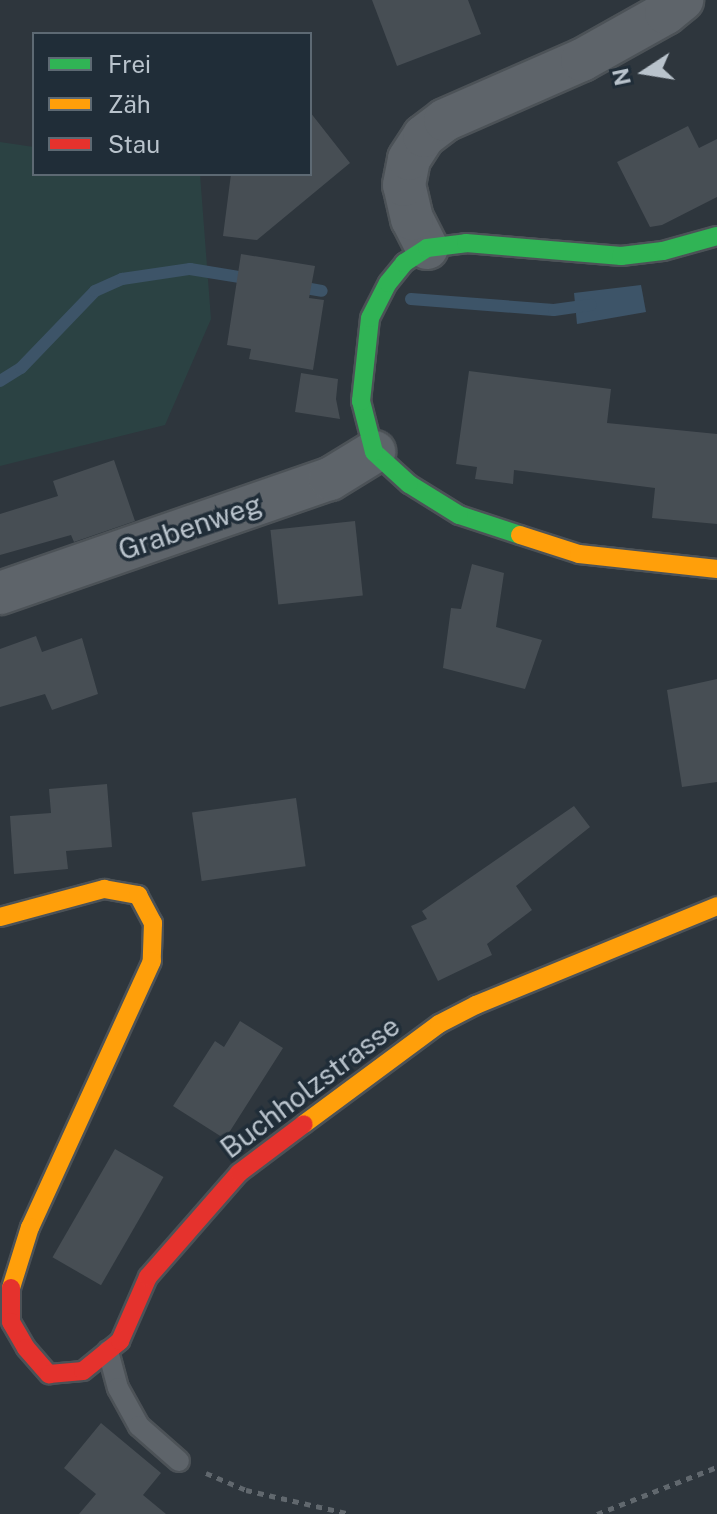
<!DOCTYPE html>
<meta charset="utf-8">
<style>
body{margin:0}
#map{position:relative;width:717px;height:1514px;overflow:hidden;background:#2e363d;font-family:"Public Sans",sans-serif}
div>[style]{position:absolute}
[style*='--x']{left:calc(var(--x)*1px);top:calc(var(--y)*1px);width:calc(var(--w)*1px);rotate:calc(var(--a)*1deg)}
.green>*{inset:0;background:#2b4243}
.water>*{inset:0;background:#3d5468}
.stream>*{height:12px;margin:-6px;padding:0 6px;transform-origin:6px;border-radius:6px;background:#3d5468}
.building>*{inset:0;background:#474e54;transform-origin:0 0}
.path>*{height:5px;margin-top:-2.5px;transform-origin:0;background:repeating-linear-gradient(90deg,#61686e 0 6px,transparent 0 12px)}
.roads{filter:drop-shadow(2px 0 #4c5257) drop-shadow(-2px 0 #4c5257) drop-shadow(0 2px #4c5257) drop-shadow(0 -2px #4c5257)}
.lane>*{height:20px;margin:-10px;padding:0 10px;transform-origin:10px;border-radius:10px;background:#5e646a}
.street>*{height:42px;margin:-21px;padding:0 21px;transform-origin:21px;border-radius:21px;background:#5e646a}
.fast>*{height:18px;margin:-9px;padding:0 9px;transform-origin:9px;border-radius:9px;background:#30b455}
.slow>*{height:18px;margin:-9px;padding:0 9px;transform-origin:9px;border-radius:9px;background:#ff9f0a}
.jam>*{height:18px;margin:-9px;padding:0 9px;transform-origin:9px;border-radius:9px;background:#e5322d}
span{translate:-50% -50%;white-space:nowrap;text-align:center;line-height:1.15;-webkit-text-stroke:7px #202d38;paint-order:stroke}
.street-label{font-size:28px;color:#b9c3cc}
.legend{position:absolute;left:32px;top:32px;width:280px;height:144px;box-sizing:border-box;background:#202d38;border:2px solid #5d6973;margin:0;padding:10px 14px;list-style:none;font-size:24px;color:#b9c3cc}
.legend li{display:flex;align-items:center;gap:16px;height:40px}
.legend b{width:40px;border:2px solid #5d6973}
.north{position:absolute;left:605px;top:32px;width:80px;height:80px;-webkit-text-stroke:6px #202d38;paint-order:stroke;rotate:258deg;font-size:22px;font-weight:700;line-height:32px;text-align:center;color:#b9c3cc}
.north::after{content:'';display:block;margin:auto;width:28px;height:36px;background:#b9c3cc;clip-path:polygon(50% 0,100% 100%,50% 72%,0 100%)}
</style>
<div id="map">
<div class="green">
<i style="clip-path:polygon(0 142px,34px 147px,34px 174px,200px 174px,211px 319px,165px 425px,0 466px)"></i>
</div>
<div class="water">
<i style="clip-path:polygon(641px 285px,646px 312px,577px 324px,574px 293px)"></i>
</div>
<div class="stream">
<i style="--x:294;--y:286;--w:28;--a:10"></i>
<i style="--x:411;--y:299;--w:143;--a:4.4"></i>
<i style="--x:554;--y:310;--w:37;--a:-8"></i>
<i style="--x:0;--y:381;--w:25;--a:-32"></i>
<i style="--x:21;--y:368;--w:107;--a:-46.1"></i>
<i style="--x:95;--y:291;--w:30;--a:-24"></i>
<i style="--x:122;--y:279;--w:69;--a:-8.4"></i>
<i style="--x:190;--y:269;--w:63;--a:9.2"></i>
</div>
<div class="building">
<i style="clip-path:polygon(372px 0,468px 0,481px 34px,397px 66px)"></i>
<i style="clip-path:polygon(310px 112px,350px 163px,257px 240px,223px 236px,231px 174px,310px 174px)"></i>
<i style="clip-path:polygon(688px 126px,699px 148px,717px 139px,717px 197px,662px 225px,650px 227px,617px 162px)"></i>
<i style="clip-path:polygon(241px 254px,315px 266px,309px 298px,324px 300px,313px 370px,249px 359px,251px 349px,227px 345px)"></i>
<i style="clip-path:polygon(469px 371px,611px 389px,607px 423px,717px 434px,717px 524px,652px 518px,655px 488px,514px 470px,513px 484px,475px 479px,477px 467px,456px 464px)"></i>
<i style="clip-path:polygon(301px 373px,338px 379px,336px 399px,340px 419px,295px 412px)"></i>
<i style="clip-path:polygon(114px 460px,135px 521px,74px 542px,71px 535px,0 555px,0 514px,58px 496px,53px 481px)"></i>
<i style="left:355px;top:521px;width:75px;height:85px;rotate:84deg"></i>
<i style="clip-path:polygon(472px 564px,504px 573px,496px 627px,542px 640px,525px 689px,443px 668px,451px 608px,461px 609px)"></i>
<i style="clip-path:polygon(36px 636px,42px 652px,82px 638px,98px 694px,52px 710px,45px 694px,0 707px,0 649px)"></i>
<i style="clip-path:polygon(717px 679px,717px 782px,682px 787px,667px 690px)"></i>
<i style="clip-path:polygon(107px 784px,112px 847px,66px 851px,68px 869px,14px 874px,10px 816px,51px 813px,49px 789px)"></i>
<i style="left:296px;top:798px;width:69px;height:105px;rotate:82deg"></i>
<i style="clip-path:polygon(574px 806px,590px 827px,516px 886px,532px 910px,487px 944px,492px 955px,438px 981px,411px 926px,427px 919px,422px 911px)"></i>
<i style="clip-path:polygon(240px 1021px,283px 1048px,225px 1139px,173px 1106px,215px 1041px,224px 1047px)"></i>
<i style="left:115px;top:1149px;width:56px;height:125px;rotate:30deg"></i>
<i style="clip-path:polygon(101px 1423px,161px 1473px,143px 1495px,166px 1514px,79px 1514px,96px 1494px,64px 1468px)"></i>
</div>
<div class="path">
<i style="--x:206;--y:1473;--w:43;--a:23"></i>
<i style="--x:246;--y:1490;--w:108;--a:12.9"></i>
<i style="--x:597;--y:1514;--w:129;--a:-21.4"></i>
</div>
<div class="roads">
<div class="lane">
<i style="--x:108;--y:1351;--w:38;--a:75"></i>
<i style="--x:118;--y:1388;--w:43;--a:61.1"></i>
<i style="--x:139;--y:1426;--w:53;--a:41.2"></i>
</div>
<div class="street">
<i style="--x:427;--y:248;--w:33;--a:-117"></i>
<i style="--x:412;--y:219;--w:35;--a:-103"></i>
<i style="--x:404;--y:185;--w:26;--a:-79"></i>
<i style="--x:409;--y:159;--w:27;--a:-57"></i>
<i style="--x:424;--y:136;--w:26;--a:-37"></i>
<i style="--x:445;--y:120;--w:150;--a:-23.7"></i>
<i style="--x:582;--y:60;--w:96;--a:-29.2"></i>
<i style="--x:666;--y:13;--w:21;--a:-39"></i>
<i style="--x:0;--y:593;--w:349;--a:-19.1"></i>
<i style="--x:330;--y:479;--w:52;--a:-31.5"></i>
</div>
<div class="fast">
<i style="--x:520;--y:535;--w:64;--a:-161.8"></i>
<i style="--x:459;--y:515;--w:59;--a:-148.2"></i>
<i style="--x:409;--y:484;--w:47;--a:-137.6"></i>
<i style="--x:374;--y:452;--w:53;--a:-104.3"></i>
<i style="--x:361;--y:401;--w:83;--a:-83.8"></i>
<i style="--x:370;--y:318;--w:39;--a:-63"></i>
<i style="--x:388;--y:283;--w:26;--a:-51"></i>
<i style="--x:404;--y:263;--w:27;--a:-33"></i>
<i style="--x:427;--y:248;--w:39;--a:-7"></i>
<i style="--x:466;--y:243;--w:156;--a:4.8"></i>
<i style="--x:621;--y:256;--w:42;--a:-6.8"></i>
<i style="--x:663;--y:251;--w:56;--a:-15.5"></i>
</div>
<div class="slow">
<i style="--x:520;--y:535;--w:62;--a:17.9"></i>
<i style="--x:579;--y:554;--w:139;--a:6.2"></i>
<i style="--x:0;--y:917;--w:108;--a:-15.1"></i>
<i style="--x:104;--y:889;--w:35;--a:10"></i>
<i style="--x:138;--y:895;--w:32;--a:62"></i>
<i style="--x:153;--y:923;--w:38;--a:92"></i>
<i style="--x:152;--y:961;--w:293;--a:114.6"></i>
<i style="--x:30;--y:1227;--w:64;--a:107.3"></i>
<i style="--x:304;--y:1124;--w:168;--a:-36.5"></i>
<i style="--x:439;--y:1024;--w:42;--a:-27.2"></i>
<i style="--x:476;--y:1005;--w:261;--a:-22.3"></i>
</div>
<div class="jam">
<i style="--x:11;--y:1288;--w:34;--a:90"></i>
<i style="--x:11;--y:1322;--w:30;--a:60"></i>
<i style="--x:26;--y:1348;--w:35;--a:49"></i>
<i style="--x:49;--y:1374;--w:34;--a:-5"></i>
<i style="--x:83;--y:1371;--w:48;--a:-39"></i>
<i style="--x:120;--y:1341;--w:70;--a:-66.4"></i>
<i style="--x:148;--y:1277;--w:138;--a:-48.8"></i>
<i style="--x:239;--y:1173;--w:81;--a:-37"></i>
</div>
</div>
<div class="street-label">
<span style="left:190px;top:527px;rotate:-19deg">Grabenweg</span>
<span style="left:310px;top:1087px;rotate:-37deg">Buchholzstrasse</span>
</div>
<ul class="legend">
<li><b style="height:10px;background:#30b455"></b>Frei</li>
<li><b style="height:10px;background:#ff9f0a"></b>Zäh</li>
<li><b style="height:10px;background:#e5322d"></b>Stau</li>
</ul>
<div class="north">N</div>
</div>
